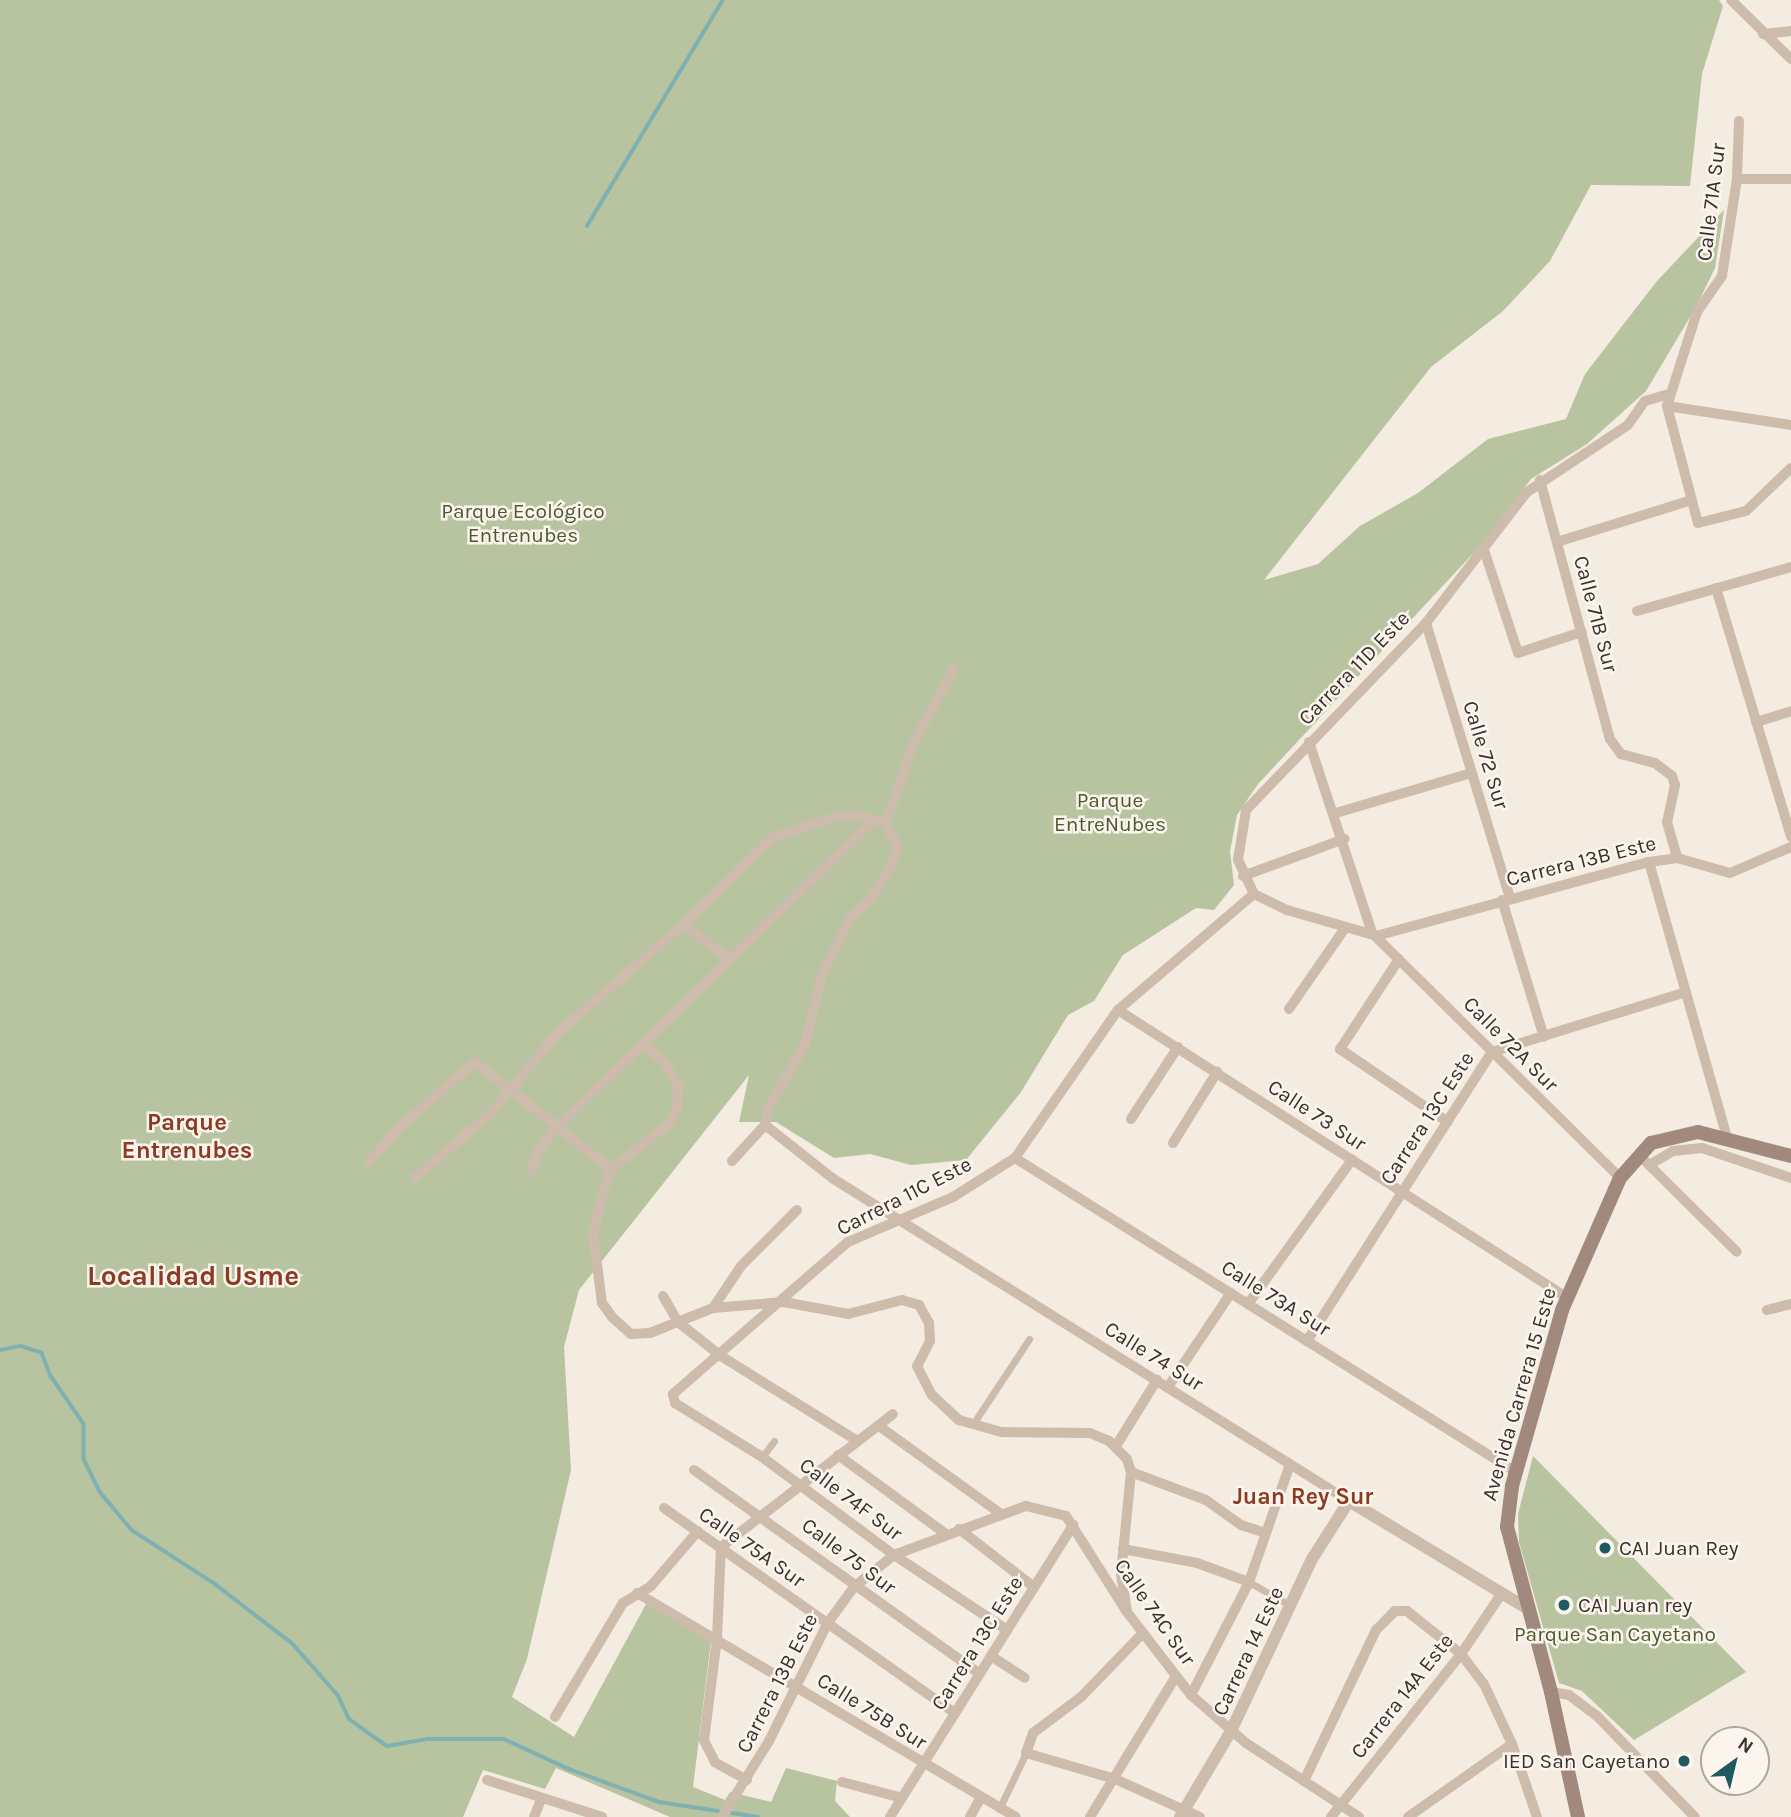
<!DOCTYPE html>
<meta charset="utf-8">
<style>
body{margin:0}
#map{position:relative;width:1791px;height:1817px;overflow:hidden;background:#f4ebe1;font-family:Karla,sans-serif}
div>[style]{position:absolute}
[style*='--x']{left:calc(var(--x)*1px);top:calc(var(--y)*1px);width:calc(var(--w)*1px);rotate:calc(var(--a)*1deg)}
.green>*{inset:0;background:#b8c4a0}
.stream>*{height:3.5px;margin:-1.75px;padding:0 1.75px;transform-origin:1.75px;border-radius:1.75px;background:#7fb0b2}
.pedestrian>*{height:7px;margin:-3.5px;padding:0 3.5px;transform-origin:3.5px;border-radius:3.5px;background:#cdbbac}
.minor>*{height:10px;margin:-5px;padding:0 5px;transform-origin:5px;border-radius:5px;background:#cdbbac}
.tertiary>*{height:12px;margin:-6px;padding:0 6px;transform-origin:6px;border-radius:6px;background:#cdbbac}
.secondary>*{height:14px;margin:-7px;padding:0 7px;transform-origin:7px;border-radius:7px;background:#a18a7d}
.dots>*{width:19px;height:19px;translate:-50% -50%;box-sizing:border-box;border:4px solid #fbf5ee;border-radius:50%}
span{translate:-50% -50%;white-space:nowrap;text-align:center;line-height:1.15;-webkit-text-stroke:5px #fbf5ee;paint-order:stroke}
.street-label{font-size:21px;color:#3b302b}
.park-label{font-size:21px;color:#4a5a2e}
.poi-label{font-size:21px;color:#3b302b}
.left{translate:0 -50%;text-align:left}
.right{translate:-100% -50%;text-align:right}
.neighbourhood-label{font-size:23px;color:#8c3b22;font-weight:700}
.quarter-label{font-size:24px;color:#8c3b22;font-weight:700}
.district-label{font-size:28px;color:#8c3b22;font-weight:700}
.north{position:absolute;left:1700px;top:1726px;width:70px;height:70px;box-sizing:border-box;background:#fbf5ee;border:2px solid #aea6a0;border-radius:50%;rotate:34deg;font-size:19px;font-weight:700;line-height:28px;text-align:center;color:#3b302b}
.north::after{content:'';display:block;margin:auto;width:24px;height:32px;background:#1f5a5e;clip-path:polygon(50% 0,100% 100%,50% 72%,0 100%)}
</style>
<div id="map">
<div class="green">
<i style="clip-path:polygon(0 0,1719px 0,1723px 6px,1702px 74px,1690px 186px,1591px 185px,1550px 261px,1503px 311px,1431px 367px,1264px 580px,1318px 564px,1360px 526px,1418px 493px,1488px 439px,1566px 419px,1585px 374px,1657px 281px,1724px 210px,1715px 268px,1696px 307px,1646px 391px,1587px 444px,1531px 479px,1480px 546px,1258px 784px,1237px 815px,1230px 851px,1234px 885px,1214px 910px,1196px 908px,1123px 955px,1094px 1001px,1068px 1015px,1021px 1092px,966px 1160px,911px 1165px,870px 1154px,834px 1158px,776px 1122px,739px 1122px,749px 1075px,579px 1290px,564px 1347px,571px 1470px,527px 1659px,512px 1697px,574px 1737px,646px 1604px,711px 1641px,693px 1787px,725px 1800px,730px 1792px,771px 1802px,786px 1768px,837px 1781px,835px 1801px,850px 1817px,670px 1817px,556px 1768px,545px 1789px,483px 1770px,463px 1817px,0 1817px)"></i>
<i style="clip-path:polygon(1533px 1456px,1746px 1672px,1634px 1740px,1582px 1691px,1559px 1683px,1519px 1542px,1518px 1514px)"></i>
</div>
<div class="stream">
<i style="--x:587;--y:226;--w:264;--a:-59"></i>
<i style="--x:0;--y:1350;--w:21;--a:-11"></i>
<i style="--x:21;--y:1346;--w:22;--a:18"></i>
<i style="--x:42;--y:1353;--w:25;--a:69"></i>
<i style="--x:51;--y:1376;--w:58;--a:55.5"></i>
<i style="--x:84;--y:1424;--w:35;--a:90"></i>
<i style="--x:84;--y:1459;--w:37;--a:64"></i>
<i style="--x:100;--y:1492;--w:50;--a:49.9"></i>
<i style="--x:132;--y:1530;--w:99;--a:33"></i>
<i style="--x:215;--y:1584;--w:97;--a:37.5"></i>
<i style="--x:292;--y:1643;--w:69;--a:48.5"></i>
<i style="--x:338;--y:1695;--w:26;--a:65"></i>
<i style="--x:349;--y:1719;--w:47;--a:35.4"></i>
<i style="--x:387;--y:1746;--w:42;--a:-9.7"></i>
<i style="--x:428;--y:1739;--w:76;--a:0"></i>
<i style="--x:504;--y:1739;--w:72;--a:24.8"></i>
<i style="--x:569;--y:1769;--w:96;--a:20.1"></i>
<i style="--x:659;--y:1802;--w:100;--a:8.6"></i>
</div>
<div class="pedestrian">
<i style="--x:973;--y:1424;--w:102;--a:-56.6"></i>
<i style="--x:762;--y:1457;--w:20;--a:-53"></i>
<i style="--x:1249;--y:1582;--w:48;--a:29.7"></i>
<i style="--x:999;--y:1809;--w:62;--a:-64.3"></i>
</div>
<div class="minor">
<i style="--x:1731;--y:0;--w:84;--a:44.5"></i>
<i style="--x:1763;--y:34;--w:28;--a:-6"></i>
<i style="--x:1739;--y:121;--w:58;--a:92"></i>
<i style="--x:1737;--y:179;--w:98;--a:98.8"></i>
<i style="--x:1722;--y:276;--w:44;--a:124.8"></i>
<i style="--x:1697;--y:312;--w:99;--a:107.7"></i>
<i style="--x:1667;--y:406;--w:121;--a:75.2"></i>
<i style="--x:1698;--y:523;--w:49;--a:-14"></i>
<i style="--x:1746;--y:511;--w:62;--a:-43.7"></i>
<i style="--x:1737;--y:179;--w:54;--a:0"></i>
<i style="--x:1667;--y:406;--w:125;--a:8.7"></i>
<i style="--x:1540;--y:480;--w:268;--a:74.9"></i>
<i style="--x:1610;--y:739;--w:19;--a:54"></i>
<i style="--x:1621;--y:754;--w:35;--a:15"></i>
<i style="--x:1655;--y:763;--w:21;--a:37"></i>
<i style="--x:1672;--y:776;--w:9;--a:72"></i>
<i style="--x:1675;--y:785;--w:38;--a:102"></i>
<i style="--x:1667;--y:822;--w:37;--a:74"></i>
<i style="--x:1557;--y:542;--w:141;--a:-17.3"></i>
<i style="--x:1484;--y:550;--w:108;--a:71.7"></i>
<i style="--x:1518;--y:653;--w:67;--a:-18.2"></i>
<i style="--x:1716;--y:588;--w:260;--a:73.2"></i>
<i style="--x:1637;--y:611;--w:160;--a:-15.9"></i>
<i style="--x:1426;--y:623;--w:288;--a:73"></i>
<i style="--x:1756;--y:722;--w:37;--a:-17"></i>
<i style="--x:1309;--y:742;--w:201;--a:71.7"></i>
<i style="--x:1336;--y:813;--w:141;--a:-16.5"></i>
<i style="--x:886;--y:823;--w:83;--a:-71.1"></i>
<i style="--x:913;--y:744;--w:85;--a:-61.3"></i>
<i style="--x:1649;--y:862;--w:286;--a:74.2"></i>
<i style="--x:1243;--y:876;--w:108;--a:-20.1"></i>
<i style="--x:1254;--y:894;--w:38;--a:-115"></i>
<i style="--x:1238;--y:860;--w:51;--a:-80.9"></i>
<i style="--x:1246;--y:810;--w:260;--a:-46.1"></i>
<i style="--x:1426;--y:623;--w:165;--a:-52.4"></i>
<i style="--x:1527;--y:492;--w:121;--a:-33.6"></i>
<i style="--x:1628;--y:425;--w:29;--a:-55"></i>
<i style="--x:1645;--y:401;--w:25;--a:-16"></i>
<i style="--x:1254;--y:894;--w:37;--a:26"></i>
<i style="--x:1287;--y:910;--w:91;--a:16"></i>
<i style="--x:1374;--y:935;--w:346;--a:44.6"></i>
<i style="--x:1502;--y:900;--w:143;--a:73"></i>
<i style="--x:684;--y:924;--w:56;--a:37.7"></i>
<i style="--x:1376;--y:936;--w:283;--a:-15.2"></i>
<i style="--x:1649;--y:862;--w:28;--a:-8"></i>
<i style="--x:1677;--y:858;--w:55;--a:15.8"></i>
<i style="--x:1730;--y:873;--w:66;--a:-23.1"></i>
<i style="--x:1399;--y:959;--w:108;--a:123.2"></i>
<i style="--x:1340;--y:1049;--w:130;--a:34.1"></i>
<i style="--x:1289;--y:1009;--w:98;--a:-55.3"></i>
<i style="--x:1118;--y:1010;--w:532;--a:32.64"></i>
<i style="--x:644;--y:1044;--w:28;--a:42"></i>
<i style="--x:665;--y:1063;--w:26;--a:59"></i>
<i style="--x:678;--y:1085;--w:24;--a:92"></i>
<i style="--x:677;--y:1109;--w:17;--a:118"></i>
<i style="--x:669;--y:1124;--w:73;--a:142.2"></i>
<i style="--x:611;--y:1169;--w:18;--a:109"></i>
<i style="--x:605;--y:1186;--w:49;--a:104.3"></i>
<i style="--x:593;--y:1233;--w:71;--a:82.7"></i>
<i style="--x:602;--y:1303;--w:17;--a:54"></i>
<i style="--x:612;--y:1317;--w:25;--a:42"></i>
<i style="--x:631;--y:1334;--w:19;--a:-3"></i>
<i style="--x:650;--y:1333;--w:68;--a:-21.6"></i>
<i style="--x:713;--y:1308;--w:71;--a:-4.8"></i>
<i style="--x:784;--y:1302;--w:65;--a:10.6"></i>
<i style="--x:848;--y:1314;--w:56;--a:-14.5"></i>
<i style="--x:902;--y:1300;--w:18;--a:16"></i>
<i style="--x:919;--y:1305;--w:21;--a:61"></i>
<i style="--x:929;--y:1323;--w:18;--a:87"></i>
<i style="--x:930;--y:1341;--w:28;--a:117"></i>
<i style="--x:917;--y:1366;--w:33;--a:63"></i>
<i style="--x:932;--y:1395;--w:37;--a:43"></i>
<i style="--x:959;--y:1420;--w:44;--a:15.9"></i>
<i style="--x:1001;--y:1432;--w:89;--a:0.6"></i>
<i style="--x:1090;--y:1433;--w:21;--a:23"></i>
<i style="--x:1109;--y:1441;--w:25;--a:45"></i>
<i style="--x:1127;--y:1459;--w:14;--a:73"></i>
<i style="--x:1131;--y:1472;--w:102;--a:95.6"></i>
<i style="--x:1121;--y:1574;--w:38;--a:81"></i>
<i style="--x:1131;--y:1119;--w:86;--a:-56.9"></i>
<i style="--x:765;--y:1125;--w:85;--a:38.3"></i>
<i style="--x:832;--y:1178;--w:610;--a:32"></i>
<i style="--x:1173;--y:1143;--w:84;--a:-58.2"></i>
<i style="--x:1015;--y:1158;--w:591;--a:32.08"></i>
<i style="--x:732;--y:1161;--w:49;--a:-47.5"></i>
<i style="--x:765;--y:1125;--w:17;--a:-80"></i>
<i style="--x:768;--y:1108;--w:71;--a:-59.5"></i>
<i style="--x:804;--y:1047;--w:75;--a:-76.1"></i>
<i style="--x:822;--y:974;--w:62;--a:-63"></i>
<i style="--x:850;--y:919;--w:30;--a:-45"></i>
<i style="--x:871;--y:898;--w:36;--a:-58"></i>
<i style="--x:890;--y:868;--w:23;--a:-72"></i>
<i style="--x:897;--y:846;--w:25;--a:-116"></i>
<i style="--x:1645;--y:1161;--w:129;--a:44.7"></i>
<i style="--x:369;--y:1162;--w:45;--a:-48.6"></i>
<i style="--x:399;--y:1128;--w:101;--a:-41"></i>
<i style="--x:475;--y:1062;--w:173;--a:38.2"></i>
<i style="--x:1649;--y:1165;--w:28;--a:-30"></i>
<i style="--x:1673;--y:1151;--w:29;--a:-6"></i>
<i style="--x:1702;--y:1148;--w:94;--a:18.6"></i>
<i style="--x:531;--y:1171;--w:21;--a:-71"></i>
<i style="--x:538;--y:1151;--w:32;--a:-51"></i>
<i style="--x:558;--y:1126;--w:438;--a:-44.1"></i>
<i style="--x:415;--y:1178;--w:99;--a:-40.5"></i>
<i style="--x:490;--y:1114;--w:106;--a:-50"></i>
<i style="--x:558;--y:1033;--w:167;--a:-40.9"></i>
<i style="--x:684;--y:924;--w:124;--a:-44.3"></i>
<i style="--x:773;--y:837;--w:69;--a:-17.7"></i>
<i style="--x:839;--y:816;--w:23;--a:0"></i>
<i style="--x:862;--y:816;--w:25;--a:16"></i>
<i style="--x:663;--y:1296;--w:30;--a:60"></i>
<i style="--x:678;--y:1322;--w:55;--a:38.3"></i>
<i style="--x:721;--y:1356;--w:159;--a:31.9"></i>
<i style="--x:1248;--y:1304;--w:178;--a:-54.2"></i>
<i style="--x:713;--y:1308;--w:50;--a:-56.3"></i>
<i style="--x:741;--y:1266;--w:79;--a:-45"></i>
<i style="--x:1767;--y:1310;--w:25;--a:-14"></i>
<i style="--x:1307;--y:1341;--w:343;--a:-57.4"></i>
<i style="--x:1492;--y:1052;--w:203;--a:-17.2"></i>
<i style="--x:1168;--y:1387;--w:113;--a:-56.2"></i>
<i style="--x:879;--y:1426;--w:150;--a:35.8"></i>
<i style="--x:1116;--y:1446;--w:78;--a:-58.2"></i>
<i style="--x:838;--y:1455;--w:134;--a:36.2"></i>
<i style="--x:694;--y:1470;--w:351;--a:35.5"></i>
<i style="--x:1131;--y:1472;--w:80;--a:20.5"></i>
<i style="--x:1206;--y:1500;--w:43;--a:35.5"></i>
<i style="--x:1241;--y:1525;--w:26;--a:18"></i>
<i style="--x:664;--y:1508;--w:356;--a:35.2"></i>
<i style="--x:959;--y:1529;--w:95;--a:37.7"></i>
<i style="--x:1123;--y:1549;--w:75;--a:10.7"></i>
<i style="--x:1197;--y:1563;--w:55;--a:20.1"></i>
<i style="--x:637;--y:1593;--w:440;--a:30.6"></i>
<i style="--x:1007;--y:1630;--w:136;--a:-146.4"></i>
<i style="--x:894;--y:1555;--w:164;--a:-143.4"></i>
<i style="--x:762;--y:1457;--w:102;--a:-148.2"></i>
<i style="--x:675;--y:1403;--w:9;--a:-103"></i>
<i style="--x:673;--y:1394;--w:232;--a:-41"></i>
<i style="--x:848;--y:1242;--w:114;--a:-23.2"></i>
<i style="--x:953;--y:1197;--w:73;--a:-32.2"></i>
<i style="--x:1015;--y:1158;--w:180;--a:-55.2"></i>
<i style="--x:1118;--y:1010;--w:179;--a:-40.5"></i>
<i style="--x:1143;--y:1633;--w:89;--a:134.1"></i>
<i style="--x:1081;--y:1697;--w:60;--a:143.1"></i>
<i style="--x:1033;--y:1733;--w:21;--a:109"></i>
<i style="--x:1026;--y:1753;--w:93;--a:16.3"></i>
<i style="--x:1115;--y:1779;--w:93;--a:24.1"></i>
<i style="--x:991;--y:1656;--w:40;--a:32.9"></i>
<i style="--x:1551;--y:1692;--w:18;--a:9"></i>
<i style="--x:1569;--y:1695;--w:34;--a:37"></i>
<i style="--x:1596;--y:1715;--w:142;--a:45.9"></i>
<i style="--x:1191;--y:1695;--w:127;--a:-62.8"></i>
<i style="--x:1249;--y:1582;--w:122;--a:-70.8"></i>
<i style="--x:555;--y:1717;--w:133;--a:-59.2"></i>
<i style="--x:623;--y:1603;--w:33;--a:-31"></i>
<i style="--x:651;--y:1586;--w:72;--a:-49.5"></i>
<i style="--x:487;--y:1780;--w:121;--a:17.8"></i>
<i style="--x:747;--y:1780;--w:37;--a:-151"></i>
<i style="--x:715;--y:1762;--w:25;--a:-117"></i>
<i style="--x:704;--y:1740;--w:103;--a:-82.7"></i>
<i style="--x:717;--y:1638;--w:91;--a:-87.5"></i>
<i style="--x:721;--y:1547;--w:217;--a:-37.7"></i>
<i style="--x:1304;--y:1781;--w:167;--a:-64.5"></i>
<i style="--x:1376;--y:1630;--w:27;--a:-45"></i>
<i style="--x:1395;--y:1611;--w:12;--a:0"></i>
<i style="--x:1407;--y:1611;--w:69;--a:38.5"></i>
<i style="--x:1461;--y:1654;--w:38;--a:53"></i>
<i style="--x:1484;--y:1684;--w:66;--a:65"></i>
<i style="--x:1512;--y:1744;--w:77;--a:71.1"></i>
<i style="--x:842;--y:1782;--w:62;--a:14.9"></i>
<i style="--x:534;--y:1817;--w:18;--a:-68"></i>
<i style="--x:722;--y:1817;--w:89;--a:-58.3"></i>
<i style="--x:769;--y:1741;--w:131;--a:-63.6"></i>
<i style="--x:827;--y:1624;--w:46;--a:-53.9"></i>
<i style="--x:854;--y:1587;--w:51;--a:-38.7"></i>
<i style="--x:894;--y:1555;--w:141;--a:-20.4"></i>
<i style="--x:1026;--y:1506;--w:41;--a:14"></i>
<i style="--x:1066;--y:1516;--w:114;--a:57.6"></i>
<i style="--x:1127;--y:1612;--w:105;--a:52.4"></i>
<i style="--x:1191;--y:1695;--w:73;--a:41.1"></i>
<i style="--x:1246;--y:1743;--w:135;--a:33.2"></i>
<i style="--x:890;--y:1817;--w:345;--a:-57.9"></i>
<i style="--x:970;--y:1817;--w:21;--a:-61"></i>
<i style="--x:1090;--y:1817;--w:165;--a:-58.6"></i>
<i style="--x:1331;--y:1817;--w:208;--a:-51.4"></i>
<i style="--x:1461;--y:1654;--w:70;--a:-56.1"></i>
<i style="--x:1408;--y:1817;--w:127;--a:-35.1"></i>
</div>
<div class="tertiary">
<i style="--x:1180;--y:1817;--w:100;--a:-59.3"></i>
<i style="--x:1231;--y:1731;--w:190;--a:-64.8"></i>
<i style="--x:1312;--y:1559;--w:69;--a:-57.5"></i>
<i style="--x:1349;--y:1501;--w:209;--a:31.1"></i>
</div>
<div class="secondary">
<i style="--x:1578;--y:1817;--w:128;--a:-102.2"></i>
<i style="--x:1551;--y:1692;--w:171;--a:-104.9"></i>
<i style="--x:1507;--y:1527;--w:41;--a:-83"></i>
<i style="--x:1512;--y:1486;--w:183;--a:-74.1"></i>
<i style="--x:1562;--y:1310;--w:144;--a:-66.3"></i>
<i style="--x:1620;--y:1178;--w:47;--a:-48.5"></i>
<i style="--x:1651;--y:1143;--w:48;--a:-13.2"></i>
<i style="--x:1698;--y:1132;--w:96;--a:14.5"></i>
</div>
<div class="dots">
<i style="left:1605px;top:1548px;background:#1f5a5e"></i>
<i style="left:1564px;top:1605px;background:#1f5a5e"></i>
<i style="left:1684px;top:1761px;background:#1f5a5e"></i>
</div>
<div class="street-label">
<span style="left:1711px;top:202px;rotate:-83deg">Calle 71A Sur</span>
<span style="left:1596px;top:614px;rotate:75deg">Calle 71B Sur</span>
<span style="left:1354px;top:668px;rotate:-46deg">Carrera 11D Este</span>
<span style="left:1486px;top:755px;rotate:73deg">Calle 72 Sur</span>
<span style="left:1581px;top:861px;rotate:-14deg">Carrera 13B Este</span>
<span style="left:1511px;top:1044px;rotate:45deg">Calle 72A Sur</span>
<span style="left:1317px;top:1115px;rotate:33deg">Calle 73 Sur</span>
<span style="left:1427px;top:1118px;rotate:-57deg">Carrera 13C Este</span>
<span style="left:904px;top:1196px;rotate:-27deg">Carrera 11C Este</span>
<span style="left:1276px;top:1298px;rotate:32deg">Calle 73A Sur</span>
<span style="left:1154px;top:1356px;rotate:32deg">Calle 74 Sur</span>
<span style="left:1519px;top:1394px;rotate:-74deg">Avenida Carrera 15 Este</span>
<span style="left:851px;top:1499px;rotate:37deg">Calle 74F Sur</span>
<span style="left:752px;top:1547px;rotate:35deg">Calle 75A Sur</span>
<span style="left:849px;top:1556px;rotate:37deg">Calle 75 Sur</span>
<span style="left:1155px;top:1612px;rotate:55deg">Calle 74C Sur</span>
<span style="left:977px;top:1643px;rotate:-58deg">Carrera 13C Este</span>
<span style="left:1248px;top:1651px;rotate:-65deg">Carrera 14 Este</span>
<span style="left:777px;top:1683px;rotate:-63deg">Carrera 13B Este</span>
<span style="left:1402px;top:1696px;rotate:-52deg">Carrera 14A Este</span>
<span style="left:872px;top:1711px;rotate:32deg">Calle 75B Sur</span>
</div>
<div class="park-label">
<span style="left:523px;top:523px">Parque Ecológico<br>Entrenubes</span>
<span style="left:1110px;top:812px">Parque<br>EntreNubes</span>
<span style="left:1615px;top:1634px">Parque San Cayetano</span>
</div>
<div class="poi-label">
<span class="left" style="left:1619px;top:1548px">CAI Juan Rey</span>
<span class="left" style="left:1578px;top:1605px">CAI Juan rey</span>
<span class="right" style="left:1670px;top:1761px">IED San Cayetano</span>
</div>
<div class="neighbourhood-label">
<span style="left:1303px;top:1497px">Juan Rey Sur</span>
</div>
<div class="quarter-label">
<span style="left:187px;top:1137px">Parque<br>Entrenubes</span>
</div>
<div class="district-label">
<span style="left:193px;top:1276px">Localidad Usme</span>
</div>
<div class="north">N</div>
</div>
